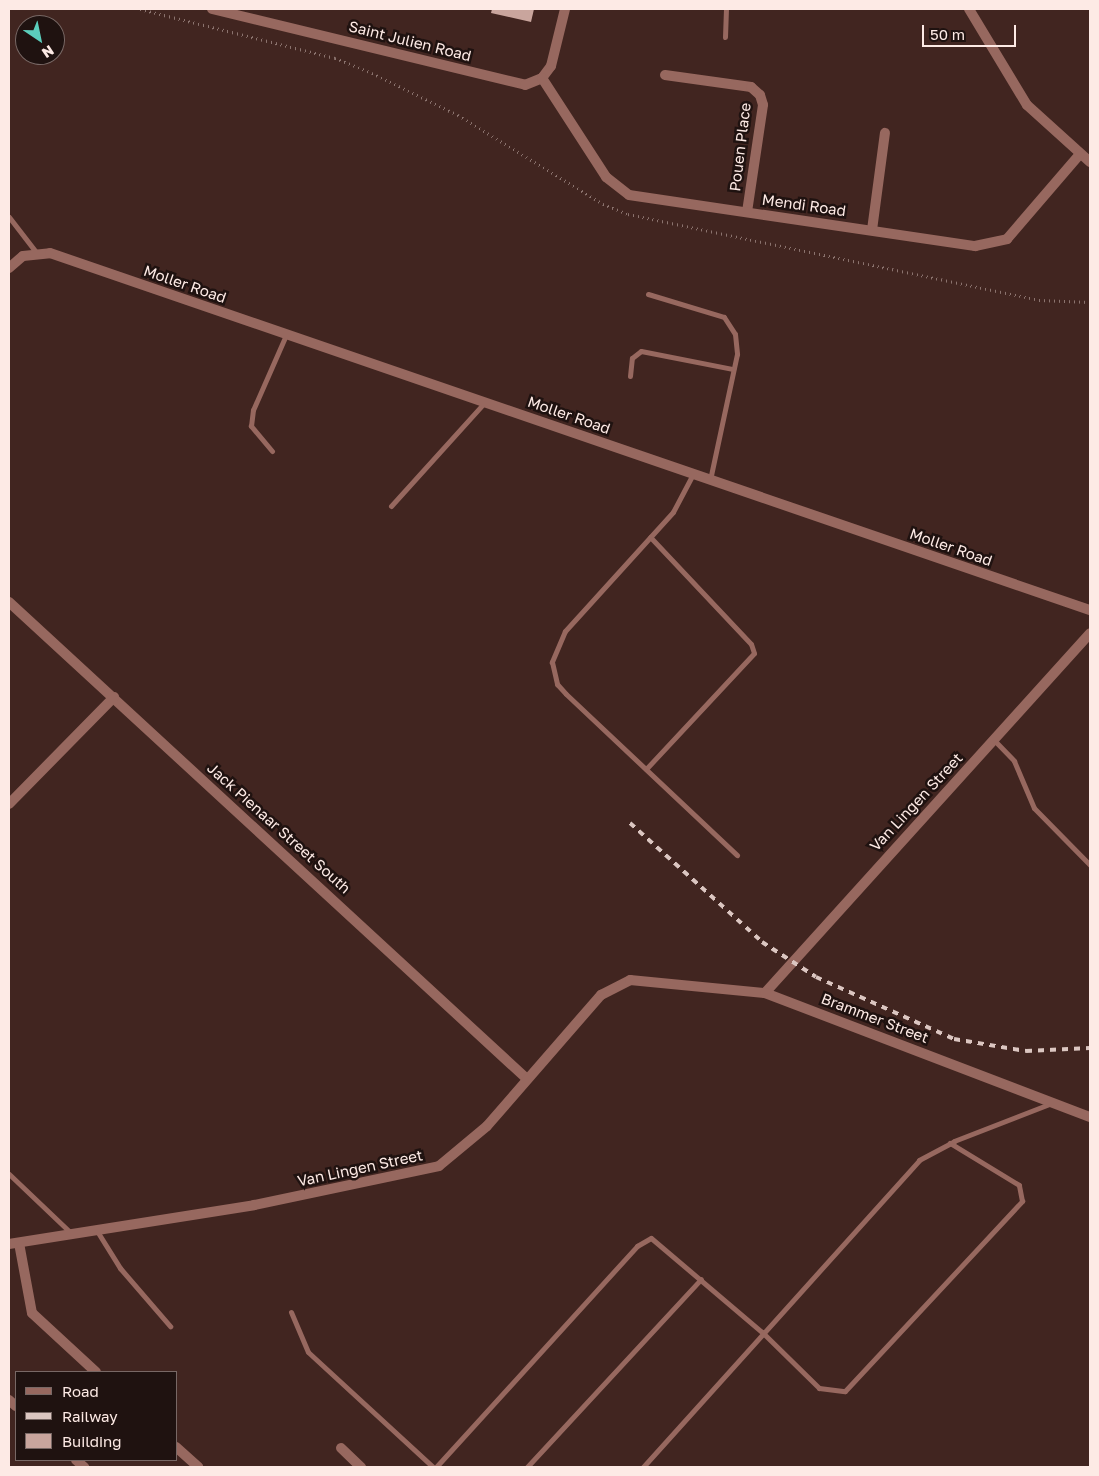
<!DOCTYPE html>
<style>
body{margin:0}
#map{position:relative;width:1099px;height:1476px;overflow:hidden;background:#412520;font-family:"Golos Text",sans-serif}
div>[style]{position:absolute}
[style*='--x']{left:calc(var(--x)*1px);top:calc(var(--y)*1px);width:calc(var(--w)*1px);rotate:calc(var(--a)*1deg)}
.building>*{inset:0;background:#c9a59d}
.path>*{height:2.5px;margin-top:-1.25px;transform-origin:0;background:repeating-linear-gradient(90deg,#8b736e 0 1px,transparent 0 5px)}
.lane>*{height:5px;margin:-2.5px;padding:0 2.5px;transform-origin:2.5px;border-radius:2.5px;background:#97685f}
.street>*{height:10px;margin:-5px;padding:0 5px;transform-origin:5px;border-radius:5px;background:#97685f}
.rail>*{height:4px;margin-top:-2px;transform-origin:0;background:repeating-linear-gradient(90deg,#dbc6c1 0 6px,transparent 0 12px)}
span{translate:-50% -50%;white-space:nowrap;text-align:center;line-height:1.15;-webkit-text-stroke:5px #1f1210;paint-order:stroke}
.street-label{font-size:15px;color:#fdeae5}
.frame{position:absolute;inset:0;border:10px solid #fdeae5;pointer-events:none}
.legend{position:absolute;left:15px;top:1371px;width:162px;height:90px;box-sizing:border-box;background:#1f1210;border:1px solid #786865;margin:0;padding:6px 9px;list-style:none;font-size:15px;color:#fdeae5}
.legend li{display:flex;align-items:center;gap:10px;height:25px}
.legend b{width:25px;border:1px solid #786865}
.north{position:absolute;left:15px;top:15px;width:50px;height:50px;box-sizing:border-box;background:#1f1210;border:1px solid #786865;border-radius:50%;rotate:146deg;font-size:14px;font-weight:700;line-height:20px;text-align:center;color:#fdeae5}
.north::after{content:'';display:block;margin:auto;width:18px;height:22px;background:#5bcebc;clip-path:polygon(50% 0,100% 100%,50% 72%,0 100%)}
.scale{position:absolute;left:922px;top:25px;width:94px;height:22px;box-sizing:border-box;border:2px solid #fdeae5;border-top:0;padding-left:6px;font-size:15px;line-height:18px;white-space:nowrap;color:#fdeae5;-webkit-text-stroke:4px #1f1210;paint-order:stroke}
</style>
<div id="map">
<div class="building">
<i style="clip-path:polygon(492px 9px,534px 9px,531px 22px,491px 13px)"></i>
</div>
<div class="path">
<i style="--x:140;--y:9;--w:201;--a:14.1"></i>
<i style="--x:335;--y:58;--w:40;--a:22"></i>
<i style="--x:372;--y:73;--w:96;--a:26"></i>
<i style="--x:458;--y:115;--w:170;--a:31.5"></i>
<i style="--x:603;--y:204;--w:27;--a:22"></i>
<i style="--x:628;--y:214;--w:420;--a:11.8"></i>
<i style="--x:1039;--y:300;--w:51;--a:2.2"></i>
</div>
<div class="lane">
<i style="--x:725;--y:37;--w:28;--a:-88"></i>
<i style="--x:9;--y:217;--w:44;--a:52.4"></i>
<i style="--x:648;--y:294;--w:79;--a:16.8"></i>
<i style="--x:724;--y:317;--w:20;--a:57"></i>
<i style="--x:735;--y:334;--w:20;--a:84"></i>
<i style="--x:737;--y:354;--w:129;--a:102.1"></i>
<i style="--x:630;--y:376;--w:18;--a:-84"></i>
<i style="--x:632;--y:358;--w:11;--a:-38"></i>
<i style="--x:641;--y:351;--w:94;--a:11.1"></i>
<i style="--x:272;--y:451;--w:33;--a:-130"></i>
<i style="--x:251;--y:426;--w:16;--a:-83"></i>
<i style="--x:253;--y:410;--w:82;--a:-66.3"></i>
<i style="--x:693;--y:474;--w:43;--a:117.8"></i>
<i style="--x:673;--y:512;--w:161;--a:132.2"></i>
<i style="--x:565;--y:631;--w:34;--a:113"></i>
<i style="--x:552;--y:662;--w:23;--a:77"></i>
<i style="--x:557;--y:684;--w:13;--a:48"></i>
<i style="--x:566;--y:694;--w:235;--a:43.3"></i>
<i style="--x:391;--y:506;--w:140;--a:-47.9"></i>
<i style="--x:994;--y:740;--w:29;--a:46"></i>
<i style="--x:1014;--y:761;--w:51;--a:66.9"></i>
<i style="--x:1034;--y:808;--w:80;--a:45.5"></i>
<i style="--x:646;--y:769;--w:158;--a:-47"></i>
<i style="--x:754;--y:653;--w:9;--a:-108"></i>
<i style="--x:751;--y:644;--w:147;--a:-133.3"></i>
<i style="--x:9;--y:1174;--w:87;--a:43.6"></i>
<i style="--x:97;--y:1231;--w:44;--a:58.1"></i>
<i style="--x:120;--y:1268;--w:77;--a:49.2"></i>
<i style="--x:291;--y:1312;--w:43;--a:67"></i>
<i style="--x:308;--y:1352;--w:170;--a:42.6"></i>
<i style="--x:436;--y:1467;--w:299;--a:-47.7"></i>
<i style="--x:637;--y:1246;--w:16;--a:-30"></i>
<i style="--x:651;--y:1238;--w:145;--a:40.3"></i>
<i style="--x:762;--y:1332;--w:80;--a:44.5"></i>
<i style="--x:819;--y:1388;--w:26;--a:7"></i>
<i style="--x:845;--y:1391;--w:260;--a:-47"></i>
<i style="--x:1022;--y:1201;--w:16;--a:-101"></i>
<i style="--x:1019;--y:1185;--w:81;--a:-148.7"></i>
<i style="--x:527;--y:1467;--w:256;--a:-47.2"></i>
<i style="--x:643;--y:1467;--w:413;--a:-48"></i>
<i style="--x:919;--y:1160;--w:40;--a:-28"></i>
<i style="--x:954;--y:1141;--w:105;--a:-21.2"></i>
</div>
<div class="street">
<i style="--x:212;--y:9;--w:322;--a:13.6"></i>
<i style="--x:525;--y:85;--w:18;--a:-22"></i>
<i style="--x:542;--y:78;--w:15;--a:-53"></i>
<i style="--x:551;--y:66;--w:59;--a:-76.2"></i>
<i style="--x:969;--y:9;--w:112;--a:58.9"></i>
<i style="--x:1027;--y:105;--w:85;--a:42.1"></i>
<i style="--x:665;--y:75;--w:87;--a:7.9"></i>
<i style="--x:751;--y:87;--w:12;--a:42"></i>
<i style="--x:760;--y:95;--w:10;--a:73"></i>
<i style="--x:763;--y:105;--w:108;--a:98.5"></i>
<i style="--x:542;--y:78;--w:118;--a:57.1"></i>
<i style="--x:606;--y:177;--w:29;--a:38"></i>
<i style="--x:629;--y:195;--w:350;--a:8.4"></i>
<i style="--x:975;--y:246;--w:33;--a:-12"></i>
<i style="--x:1007;--y:239;--w:112;--a:-49.3"></i>
<i style="--x:872;--y:230;--w:98;--a:-82.4"></i>
<i style="--x:9;--y:268;--w:18;--a:-41"></i>
<i style="--x:23;--y:256;--w:27;--a:-6"></i>
<i style="--x:50;--y:253;--w:1100;--a:18.95"></i>
<i style="--x:9;--y:602;--w:704;--a:42.64"></i>
<i style="--x:9;--y:804;--w:150;--a:-45.5"></i>
<i style="--x:765;--y:993;--w:485;--a:-47.9"></i>
<i style="--x:19;--y:1243;--w:71;--a:79.5"></i>
<i style="--x:32;--y:1313;--w:87;--a:42.7"></i>
<i style="--x:9;--y:1244;--w:248;--a:-9"></i>
<i style="--x:254;--y:1205;--w:189;--a:-11.9"></i>
<i style="--x:439;--y:1166;--w:62;--a:-39.8"></i>
<i style="--x:487;--y:1126;--w:174;--a:-49"></i>
<i style="--x:601;--y:995;--w:33;--a:-27"></i>
<i style="--x:630;--y:980;--w:136;--a:5.5"></i>
<i style="--x:765;--y:993;--w:348;--a:20.9"></i>
<i style="--x:9;--y:1400;--w:9;--a:41"></i>
<i style="--x:176;--y:1447;--w:30;--a:42"></i>
<i style="--x:341;--y:1448;--w:28;--a:44"></i>
<i style="--x:76;--y:1460;--w:11;--a:41"></i>
</div>
<div class="rail">
<i style="--x:630;--y:823;--w:178;--a:42"></i>
<i style="--x:762;--y:942;--w:64;--a:32.9"></i>
<i style="--x:816;--y:977;--w:151;--a:24.2"></i>
<i style="--x:954;--y:1039;--w:73;--a:9.5"></i>
<i style="--x:1026;--y:1051;--w:64;--a:-2.7"></i>
</div>
<div class="street-label">
<span style="left:410px;top:41px;rotate:14deg">Saint Julien Road</span>
<span style="left:740px;top:147px;rotate:-83deg">Pouen Place</span>
<span style="left:804px;top:205px;rotate:8deg">Mendi Road</span>
<span style="left:185px;top:284px;rotate:19deg">Moller Road</span>
<span style="left:569px;top:415px;rotate:19deg">Moller Road</span>
<span style="left:951px;top:547px;rotate:19deg">Moller Road</span>
<span style="left:916px;top:802px;rotate:-47deg">Van Lingen Street</span>
<span style="left:279px;top:828px;rotate:42deg">Jack Pienaar Street South</span>
<span style="left:875px;top:1018px;rotate:21deg">Brammer Street</span>
<span style="left:360px;top:1168px;rotate:-12deg">Van Lingen Street</span>
</div>
<div class="frame"></div>
<ul class="legend">
<li><b style="height:6px;background:#97685f"></b>Road</li>
<li><b style="height:6px;background:#dbc6c1"></b>Railway</li>
<li><b style="height:14px;background:#c9a59d"></b>Building</li>
</ul>
<div class="north">N</div>
<div class="scale">50 m</div>
</div>
